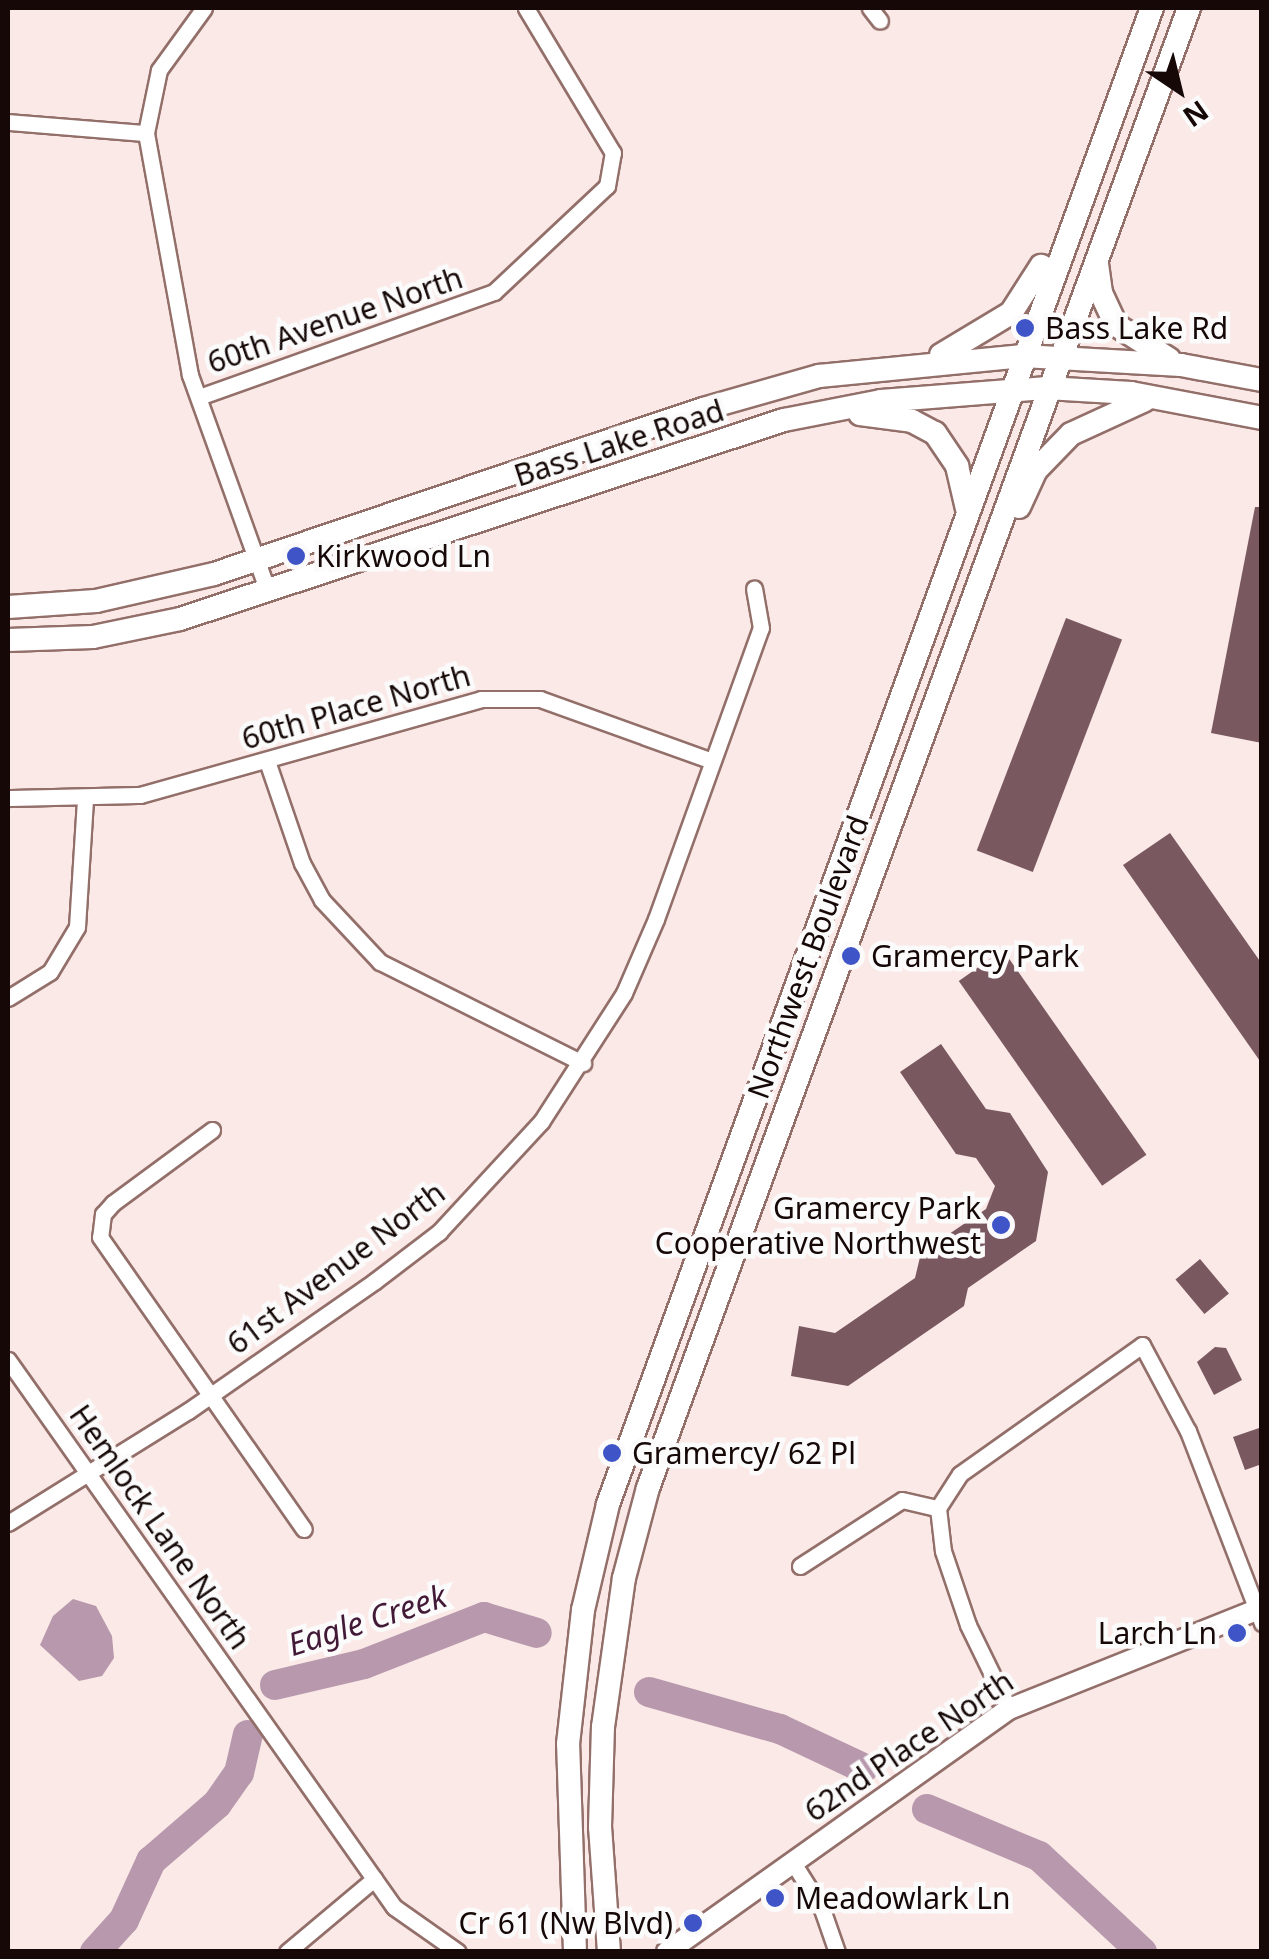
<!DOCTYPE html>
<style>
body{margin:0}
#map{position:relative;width:1269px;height:1959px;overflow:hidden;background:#fae9e7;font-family:"Noto Sans",sans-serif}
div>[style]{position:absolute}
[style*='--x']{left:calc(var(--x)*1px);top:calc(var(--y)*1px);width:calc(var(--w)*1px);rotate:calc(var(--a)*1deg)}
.water>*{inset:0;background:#b898ac}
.river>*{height:30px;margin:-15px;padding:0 15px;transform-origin:15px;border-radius:15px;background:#b898ac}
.building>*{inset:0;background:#7a5860;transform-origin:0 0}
.roads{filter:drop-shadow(2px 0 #936f6a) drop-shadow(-2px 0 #936f6a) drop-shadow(0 2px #936f6a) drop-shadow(0 -2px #936f6a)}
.minor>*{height:15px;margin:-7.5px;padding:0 7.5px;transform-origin:7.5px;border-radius:7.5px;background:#fff}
.tertiary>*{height:20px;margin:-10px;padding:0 10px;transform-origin:10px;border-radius:10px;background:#fff}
.secondary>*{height:22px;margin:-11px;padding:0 11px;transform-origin:11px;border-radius:11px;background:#fff}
.dots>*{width:28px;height:28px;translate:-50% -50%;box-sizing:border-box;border:5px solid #fbfbfb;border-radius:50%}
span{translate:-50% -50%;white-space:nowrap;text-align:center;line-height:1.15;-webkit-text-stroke:9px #fbfbfb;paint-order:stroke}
.street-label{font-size:30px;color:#150807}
.poi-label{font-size:30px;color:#150807}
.left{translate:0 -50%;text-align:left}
.right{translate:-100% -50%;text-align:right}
.water-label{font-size:32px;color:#421936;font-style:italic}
.frame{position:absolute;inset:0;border:10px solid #150807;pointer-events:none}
.north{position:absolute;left:1129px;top:40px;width:100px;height:100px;-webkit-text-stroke:8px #fbfbfb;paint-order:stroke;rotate:145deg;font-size:28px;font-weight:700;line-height:40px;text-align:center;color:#150807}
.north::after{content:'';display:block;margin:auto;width:35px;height:45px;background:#150807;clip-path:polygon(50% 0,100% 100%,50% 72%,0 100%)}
</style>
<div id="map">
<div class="water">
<i style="clip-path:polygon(73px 1599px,96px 1606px,112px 1636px,114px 1658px,102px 1676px,79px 1681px,40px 1645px,53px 1616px)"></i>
</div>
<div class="river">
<i style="--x:275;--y:1685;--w:91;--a:-13.3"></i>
<i style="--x:364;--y:1664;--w:129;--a:-21.4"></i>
<i style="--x:484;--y:1617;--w:55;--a:16.8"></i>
<i style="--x:649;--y:1692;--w:136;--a:15.8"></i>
<i style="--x:780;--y:1729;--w:92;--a:25.2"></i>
<i style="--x:927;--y:1809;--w:121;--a:22.8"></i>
<i style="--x:1039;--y:1856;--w:141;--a:43"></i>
<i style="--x:95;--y:1952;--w:43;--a:-47.8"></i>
<i style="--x:124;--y:1920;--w:65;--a:-65.4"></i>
<i style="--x:151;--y:1861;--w:87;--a:-40.8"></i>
<i style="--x:217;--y:1804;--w:38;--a:-55"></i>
<i style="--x:239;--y:1773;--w:39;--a:-77"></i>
</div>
<div class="building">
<i style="clip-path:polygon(1255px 507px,1262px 507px,1262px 743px,1211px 733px)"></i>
<i style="left:1066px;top:618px;width:60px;height:249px;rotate:21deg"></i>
<i style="clip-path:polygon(1170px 833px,1262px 964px,1262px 1064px,1123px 865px)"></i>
<i style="left:1003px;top:950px;width:250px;height:54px;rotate:55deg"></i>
<i style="clip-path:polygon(941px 1044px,986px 1109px,1010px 1113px,1048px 1172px,1036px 1241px,968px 1288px,964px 1306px,848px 1386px,791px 1376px,799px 1326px,835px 1333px,915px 1278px,921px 1253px,986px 1209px,995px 1186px,976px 1158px,956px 1154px,900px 1072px)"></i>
<i style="left:1200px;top:1259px;width:45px;height:32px;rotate:50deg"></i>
<i style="clip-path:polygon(1215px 1347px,1226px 1348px,1242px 1380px,1214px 1395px,1197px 1362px)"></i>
<i style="clip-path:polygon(1262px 1427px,1262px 1464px,1245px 1470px,1233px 1437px)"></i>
</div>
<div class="roads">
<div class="minor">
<i style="--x:204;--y:8;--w:77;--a:126"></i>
<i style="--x:159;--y:70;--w:64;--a:101.7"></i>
<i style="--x:146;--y:133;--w:246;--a:79.7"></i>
<i style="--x:190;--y:375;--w:231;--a:70.2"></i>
<i style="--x:870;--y:8;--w:16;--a:52"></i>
<i style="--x:8;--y:122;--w:138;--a:4.6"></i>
<i style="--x:199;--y:397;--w:313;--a:-19.6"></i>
<i style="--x:494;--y:292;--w:155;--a:-43.2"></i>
<i style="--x:607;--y:186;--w:34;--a:-80"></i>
<i style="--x:613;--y:153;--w:169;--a:-121"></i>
<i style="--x:267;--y:761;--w:108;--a:71.1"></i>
<i style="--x:302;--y:863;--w:42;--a:61.6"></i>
<i style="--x:322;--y:900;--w:85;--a:46.9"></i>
<i style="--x:380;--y:962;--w:227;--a:26.5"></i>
<i style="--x:8;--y:798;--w:132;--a:-1.3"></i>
<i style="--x:140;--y:795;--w:354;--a:-15.7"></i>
<i style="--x:481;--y:699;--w:59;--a:0"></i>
<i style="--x:540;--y:699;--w:183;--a:19.8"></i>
<i style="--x:8;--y:998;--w:49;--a:-31.8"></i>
<i style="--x:50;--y:972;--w:52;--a:-59"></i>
<i style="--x:77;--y:927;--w:127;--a:-86.4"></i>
<i style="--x:212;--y:1130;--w:123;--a:143.6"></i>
<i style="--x:113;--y:1203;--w:15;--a:132"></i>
<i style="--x:103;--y:1214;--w:23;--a:97"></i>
<i style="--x:100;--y:1237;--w:356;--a:55.1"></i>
<i style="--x:8;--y:1360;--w:669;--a:54.79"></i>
<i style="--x:394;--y:1907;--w:78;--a:35.1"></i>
<i style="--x:938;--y:1508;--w:43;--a:83.4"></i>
<i style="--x:943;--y:1551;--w:78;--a:71.3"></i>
<i style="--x:968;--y:1625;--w:93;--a:64"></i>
<i style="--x:8;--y:1523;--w:212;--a:-31.9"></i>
<i style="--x:188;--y:1411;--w:228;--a:-34.8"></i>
<i style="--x:375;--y:1281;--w:81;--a:-37.4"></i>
<i style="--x:439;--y:1232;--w:150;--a:-47.2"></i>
<i style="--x:541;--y:1122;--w:153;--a:-57.2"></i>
<i style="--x:624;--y:993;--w:81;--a:-66.6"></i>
<i style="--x:656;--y:919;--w:309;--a:-70.2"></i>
<i style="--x:761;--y:628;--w:40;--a:-100"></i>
<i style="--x:800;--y:1566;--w:121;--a:-32.9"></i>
<i style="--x:902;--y:1500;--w:37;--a:13"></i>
<i style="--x:938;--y:1508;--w:40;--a:-57.1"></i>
<i style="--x:960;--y:1474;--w:223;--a:-35.3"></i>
<i style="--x:1142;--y:1345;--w:98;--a:61.9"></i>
<i style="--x:1188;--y:1431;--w:206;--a:68.9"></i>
<i style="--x:792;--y:1861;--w:57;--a:58"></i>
<i style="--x:822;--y:1909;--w:46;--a:70.8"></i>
<i style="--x:287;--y:1952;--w:114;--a:-40"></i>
</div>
<div class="tertiary">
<i style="--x:667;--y:1952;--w:420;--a:-35.4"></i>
<i style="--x:1009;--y:1709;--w:272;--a:-21.8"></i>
</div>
<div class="secondary">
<i style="--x:1097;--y:264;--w:29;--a:82"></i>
<i style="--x:1101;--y:293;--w:35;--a:65"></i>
<i style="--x:1116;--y:325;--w:63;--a:32.7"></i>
<i style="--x:941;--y:355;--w:82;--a:-31"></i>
<i style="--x:1011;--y:313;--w:56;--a:-57.4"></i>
<i style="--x:860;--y:414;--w:52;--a:7.7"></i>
<i style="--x:912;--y:421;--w:26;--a:28"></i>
<i style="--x:935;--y:433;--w:40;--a:56"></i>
<i style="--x:957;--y:466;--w:44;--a:76.9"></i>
<i style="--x:1019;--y:507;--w:41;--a:-65.3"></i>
<i style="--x:1036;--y:470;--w:50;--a:-45.8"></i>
<i style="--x:1071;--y:434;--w:81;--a:-24.7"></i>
<i style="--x:8;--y:607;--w:88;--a:-3.9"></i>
<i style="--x:96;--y:601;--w:121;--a:-12.9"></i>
<i style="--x:214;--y:574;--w:516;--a:-18.65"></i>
<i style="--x:703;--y:409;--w:121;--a:-15.9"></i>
<i style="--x:819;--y:376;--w:205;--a:-5.6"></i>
<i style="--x:1023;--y:356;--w:158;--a:3.3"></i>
<i style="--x:1181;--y:365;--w:82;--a:10.5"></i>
<i style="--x:8;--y:640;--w:85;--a:-2"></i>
<i style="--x:93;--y:637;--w:89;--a:-11.7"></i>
<i style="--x:180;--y:619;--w:636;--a:-18.24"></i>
<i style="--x:784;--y:420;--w:99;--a:-11.1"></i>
<i style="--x:881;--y:401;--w:167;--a:-4.5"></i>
<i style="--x:1047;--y:388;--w:84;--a:3.4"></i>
<i style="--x:1131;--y:393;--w:133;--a:10.8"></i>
<i style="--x:575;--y:1952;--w:208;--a:-91.9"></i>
<i style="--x:568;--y:1744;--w:135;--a:-83.6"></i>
<i style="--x:583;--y:1610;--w:109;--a:-76.7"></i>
<i style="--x:608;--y:1504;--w:1592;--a:-70.02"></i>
<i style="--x:609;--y:1952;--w:125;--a:-94.1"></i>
<i style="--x:600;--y:1827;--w:100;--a:-88.3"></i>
<i style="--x:603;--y:1727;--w:150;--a:-82"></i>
<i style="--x:624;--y:1578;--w:93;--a:-75.1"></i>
<i style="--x:648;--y:1488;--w:1576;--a:-69.92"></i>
</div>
</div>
<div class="dots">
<i style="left:1025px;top:328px;background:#3e54c7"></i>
<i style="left:296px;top:556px;background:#3e54c7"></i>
<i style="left:851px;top:956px;background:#3e54c7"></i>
<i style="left:1001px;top:1225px;background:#3e54c7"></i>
<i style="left:612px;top:1453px;background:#3e54c7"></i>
<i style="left:1237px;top:1633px;background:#3e54c7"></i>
<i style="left:775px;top:1898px;background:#3e54c7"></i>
<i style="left:693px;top:1923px;background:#3e54c7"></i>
</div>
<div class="street-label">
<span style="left:335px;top:320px;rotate:-19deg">60th Avenue North</span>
<span style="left:619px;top:443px;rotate:-18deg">Bass Lake Road</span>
<span style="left:356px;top:707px;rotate:-16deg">60th Place North</span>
<span style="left:808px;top:957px;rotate:-70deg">Northwest Boulevard</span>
<span style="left:336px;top:1268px;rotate:-37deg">61st Avenue North</span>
<span style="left:160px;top:1527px;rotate:55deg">Hemlock Lane North</span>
<span style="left:909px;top:1746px;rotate:-34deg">62nd Place North</span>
</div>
<div class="poi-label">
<span class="left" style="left:1045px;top:328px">Bass Lake Rd</span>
<span class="left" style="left:316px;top:556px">Kirkwood Ln</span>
<span class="left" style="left:871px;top:956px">Gramercy Park</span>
<span class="right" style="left:981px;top:1225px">Gramercy Park<br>Cooperative Northwest</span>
<span class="left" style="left:632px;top:1453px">Gramercy/ 62 Pl</span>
<span class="right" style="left:1217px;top:1633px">Larch Ln</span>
<span class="left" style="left:795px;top:1898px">Meadowlark Ln</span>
<span class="right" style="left:673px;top:1923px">Cr 61 (Nw Blvd)</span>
</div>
<div class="water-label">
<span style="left:367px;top:1620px;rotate:-18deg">Eagle Creek</span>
</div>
<div class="frame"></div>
<div class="north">N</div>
</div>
